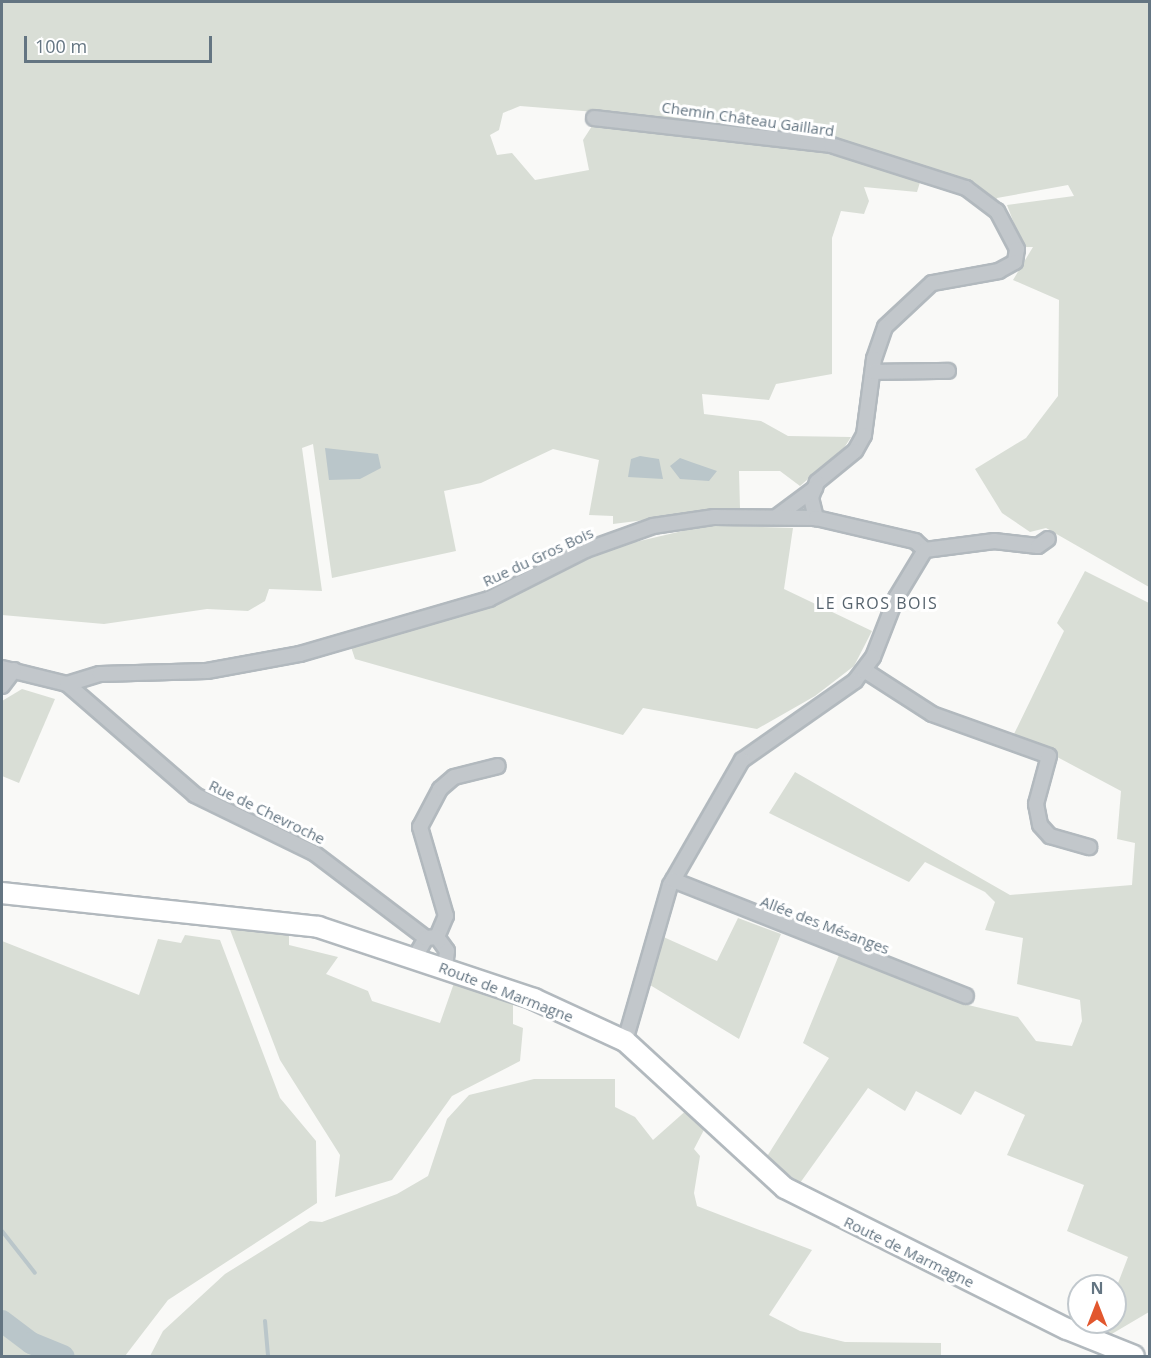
<!DOCTYPE html>
<meta charset="utf-8">
<style>
body{margin:0}
#map{position:relative;width:1151px;height:1358px;overflow:hidden;background:#f9f9f7;font-family:"Open Sans",sans-serif}
div>[style]{position:absolute}
[style*='--x']{left:calc(var(--x)*1px);top:calc(var(--y)*1px);width:calc(var(--w)*1px);rotate:calc(var(--a)*1deg)}
.green>*{inset:0;background:#d9ded6}
.water>*{inset:0;background:#bac6ca}
.stream>*{height:4px;margin:-2px;padding:0 2px;transform-origin:2px;border-radius:2px;background:#bac6ca}
.river>*{height:22px;margin:-11px;padding:0 11px;transform-origin:11px;border-radius:11px;background:#bac6ca}
.roads{filter:drop-shadow(2px 0 #b2b9be) drop-shadow(-2px 0 #b2b9be) drop-shadow(0 2px #b2b9be) drop-shadow(0 -2px #b2b9be)}
.street>*{height:14px;margin:-7px;padding:0 7px;transform-origin:7px;border-radius:7px;background:#c2c7cb}
.secondary>*{height:20px;margin:-10px;padding:0 10px;transform-origin:10px;border-radius:10px;background:#fff}
span{translate:-50% -50%;white-space:nowrap;text-align:center;line-height:1.15;-webkit-text-stroke:6px #fff;paint-order:stroke}
.street-label{font-size:15px;color:#647582}
.neighbourhood-label{font-size:16px;color:#56636d;letter-spacing:1.5px}
.frame{position:absolute;inset:0;border:3px solid #647582;pointer-events:none}
.north{position:absolute;left:1067px;top:1274px;width:60px;height:60px;box-sizing:border-box;background:#fff;border:2px solid #c1c8cd;border-radius:50%;rotate:0deg;font-size:16px;font-weight:700;line-height:24px;text-align:center;color:#647582}
.north::after{content:'';display:block;margin:auto;width:21px;height:27px;background:#e2572e;clip-path:polygon(50% 0,100% 100%,50% 72%,0 100%)}
.scale{position:absolute;left:24px;top:36px;width:188px;height:27px;box-sizing:border-box;border:3px solid #647582;border-top:0;padding-left:8px;font-size:18px;line-height:21px;white-space:nowrap;color:#647582;-webkit-text-stroke:4px #fff;paint-order:stroke}
</style>
<div id="map">
<div class="green">
<i style="clip-path:polygon(2px 2px,1149px 2px,1149px 587px,1046px 528px,1030px 532px,1002px 513px,975px 469px,1026px 438px,1058px 396px,1059px 300px,1013px 280px,1033px 247px,1023px 247px,1007px 205px,1074px 196px,1068px 185px,997px 198px,995px 203px,833px 140px,709px 121px,520px 106px,503px 113px,499px 130px,490px 135px,497px 155px,512px 153px,535px 180px,589px 170px,583px 140px,592px 126px,805px 148px,921px 179px,917px 192px,864px 187px,869px 201px,864px 214px,841px 211px,832px 238px,832px 374px,776px 384px,769px 400px,702px 394px,704px 414px,761px 421px,788px 436px,851px 437px,844px 448px,800px 486px,780px 471px,739px 471px,740px 508px,613px 524px,613px 516px,589px 515px,599px 460px,553px 449px,481px 483px,444px 491px,456px 551px,332px 578px,313px 444px,302px 448px,322px 591px,269px 589px,265px 601px,248px 611px,207px 609px,104px 624px,2px 615px)"></i>
<i style="clip-path:polygon(708px 525px,793px 528px,784px 589px,872px 631px,854px 666px,815px 696px,757px 729px,643px 708px,623px 735px,355px 659px,351px 647px,492px 604px,614px 547px)"></i>
<i style="clip-path:polygon(1085px 571px,1149px 603px,1149px 1312px,1110px 1335px,1098px 1332px,1102px 1322px,1115px 1322px,1115px 1291px,1128px 1257px,1067px 1231px,1084px 1185px,1007px 1155px,1025px 1115px,975px 1091px,961px 1115px,916px 1091px,905px 1111px,868px 1088px,800px 1183px,766px 1158px,829px 1058px,803px 1043px,839px 955px,964px 1004px,1018px 1017px,1036px 1041px,1072px 1046px,1082px 1021px,1080px 1000px,1017px 984px,1023px 938px,985px 930px,995px 902px,985px 892px,925px 862px,909px 882px,769px 813px,795px 772px,1010px 895px,1132px 885px,1135px 843px,1117px 839px,1121px 791px,1014px 734px,1064px 631px,1057px 623px)"></i>
<i style="clip-path:polygon(22px 689px,55px 699px,19px 783px,2px 776px,2px 701px)"></i>
<i style="clip-path:polygon(738px 918px,781px 934px,739px 1039px,650px 985px,659px 935px,717px 961px)"></i>
<i style="clip-path:polygon(229px 927px,289px 935px,289px 945px,338px 957px,326px 974px,368px 991px,372px 1001px,440px 1023px,454px 983px,513px 1004px,513px 1024px,523px 1028px,520px 1061px,452px 1096px,392px 1180px,335px 1197px,340px 1155px,280px 1060px)"></i>
<i style="clip-path:polygon(185px 935px,220px 940px,280px 1098px,316px 1141px,317px 1203px,168px 1300px,125px 1356px,2px 1356px,2px 941px,139px 995px,158px 939px,181px 943px)"></i>
<i style="clip-path:polygon(534px 1079px,615px 1079px,615px 1107px,635px 1117px,653px 1140px,689px 1108px,706px 1126px,694px 1149px,700px 1156px,694px 1193px,697px 1206px,812px 1250px,769px 1315px,800px 1331px,845px 1342px,941px 1343px,941px 1356px,150px 1356px,163px 1331px,225px 1274px,310px 1221px,322px 1222px,397px 1194px,428px 1176px,447px 1119px,469px 1095px)"></i>
</div>
<div class="water">
<i style="clip-path:polygon(325px 448px,378px 454px,381px 468px,360px 479px,329px 480px)"></i>
<i style="clip-path:polygon(640px 456px,659px 459px,663px 479px,628px 477px,631px 459px)"></i>
<i style="clip-path:polygon(680px 458px,691px 462px,717px 471px,709px 481px,680px 479px,670px 466px)"></i>
</div>
<div class="stream">
<i style="--x:2;--y:1231;--w:53;--a:51.8"></i>
<i style="--x:265;--y:1321;--w:35;--a:85"></i>
</div>
<div class="river">
<i style="--x:2;--y:1321;--w:36;--a:37"></i>
<i style="--x:31;--y:1343;--w:35;--a:22"></i>
</div>
<div class="roads">
<div class="street">
<i style="--x:594;--y:118;--w:239;--a:6.5"></i>
<i style="--x:831;--y:145;--w:142;--a:17.7"></i>
<i style="--x:966;--y:188;--w:39;--a:37"></i>
<i style="--x:997;--y:211;--w:43;--a:62.2"></i>
<i style="--x:1017;--y:249;--w:13;--a:99"></i>
<i style="--x:1015;--y:262;--w:18;--a:151"></i>
<i style="--x:999;--y:271;--w:68;--a:169.8"></i>
<i style="--x:932;--y:283;--w:64;--a:136.9"></i>
<i style="--x:885;--y:327;--w:34;--a:109"></i>
<i style="--x:874;--y:359;--w:77;--a:97.5"></i>
<i style="--x:864;--y:435;--w:18;--a:119"></i>
<i style="--x:855;--y:451;--w:49;--a:140.8"></i>
<i style="--x:817;--y:482;--w:17;--a:111"></i>
<i style="--x:811;--y:498;--w:21;--a:76"></i>
<i style="--x:873;--y:372;--w:75;--a:-0.8"></i>
<i style="--x:776;--y:517;--w:49;--a:-36.6"></i>
<i style="--x:925;--y:550;--w:70;--a:-7.4"></i>
<i style="--x:994;--y:541;--w:44;--a:6.5"></i>
<i style="--x:1038;--y:546;--w:12;--a:-35"></i>
<i style="--x:2;--y:668;--w:67;--a:13.8"></i>
<i style="--x:67;--y:684;--w:169;--a:40.9"></i>
<i style="--x:195;--y:795;--w:132;--a:26"></i>
<i style="--x:314;--y:853;--w:141;--a:37.2"></i>
<i style="--x:864;--y:670;--w:81;--a:32.9"></i>
<i style="--x:932;--y:714;--w:124;--a:19.7"></i>
<i style="--x:1049;--y:756;--w:50;--a:105.2"></i>
<i style="--x:1036;--y:804;--w:21;--a:79"></i>
<i style="--x:1040;--y:825;--w:15;--a:48"></i>
<i style="--x:1050;--y:836;--w:41;--a:15.8"></i>
<i style="--x:67;--y:684;--w:34;--a:-17"></i>
<i style="--x:100;--y:674;--w:107;--a:-1.6"></i>
<i style="--x:207;--y:671;--w:95;--a:-10.4"></i>
<i style="--x:300;--y:654;--w:197;--a:-16.2"></i>
<i style="--x:489;--y:599;--w:109;--a:-26.8"></i>
<i style="--x:586;--y:550;--w:71;--a:-19.7"></i>
<i style="--x:653;--y:526;--w:62;--a:-8.4"></i>
<i style="--x:714;--y:517;--w:102;--a:0.6"></i>
<i style="--x:816;--y:518;--w:102;--a:13.1"></i>
<i style="--x:915;--y:541;--w:13;--a:42"></i>
<i style="--x:925;--y:550;--w:56;--a:121.1"></i>
<i style="--x:896;--y:598;--w:63;--a:111.3"></i>
<i style="--x:873;--y:657;--w:30;--a:127"></i>
<i style="--x:855;--y:681;--w:138;--a:145"></i>
<i style="--x:742;--y:760;--w:144;--a:119.9"></i>
<i style="--x:670;--y:885;--w:162;--a:106.1"></i>
<i style="--x:2;--y:686;--w:20;--a:-53"></i>
<i style="--x:673;--y:880;--w:315;--a:21.6"></i>
<i style="--x:437;--y:937;--w:23;--a:-67"></i>
<i style="--x:446;--y:916;--w:93;--a:-106.3"></i>
<i style="--x:420;--y:827;--w:43;--a:-62.2"></i>
<i style="--x:440;--y:789;--w:18;--a:-41"></i>
<i style="--x:454;--y:777;--w:45;--a:-14"></i>
<i style="--x:415;--y:957;--w:22;--a:-60"></i>
<i style="--x:426;--y:938;--w:11;--a:-5"></i>
<i style="--x:437;--y:937;--w:17;--a:54"></i>
<i style="--x:447;--y:951;--w:17;--a:97"></i>
</div>
<div class="secondary">
<i style="--x:2;--y:893;--w:318;--a:6.1"></i>
<i style="--x:318;--y:927;--w:228;--a:18.4"></i>
<i style="--x:534;--y:999;--w:100;--a:24.8"></i>
<i style="--x:625;--y:1041;--w:217;--a:42.6"></i>
<i style="--x:785;--y:1188;--w:315;--a:26.6"></i>
<i style="--x:1067;--y:1329;--w:72;--a:21.9"></i>
</div>
</div>
<div class="street-label">
<span style="left:748px;top:119px;rotate:8deg">Chemin Château Gaillard</span>
<span style="left:538px;top:557px;rotate:-25deg">Rue du Gros Bois</span>
<span style="left:267px;top:812px;rotate:26deg">Rue de Chevroche</span>
<span style="left:825px;top:925px;rotate:21deg">Allée des Mésanges</span>
<span style="left:506px;top:992px;rotate:21deg">Route de Marmagne</span>
<span style="left:909px;top:1252px;rotate:26deg">Route de Marmagne</span>
</div>
<div class="neighbourhood-label">
<span style="left:877px;top:603px">LE GROS BOIS</span>
</div>
<div class="frame"></div>
<div class="north">N</div>
<div class="scale">100 m</div>
</div>
